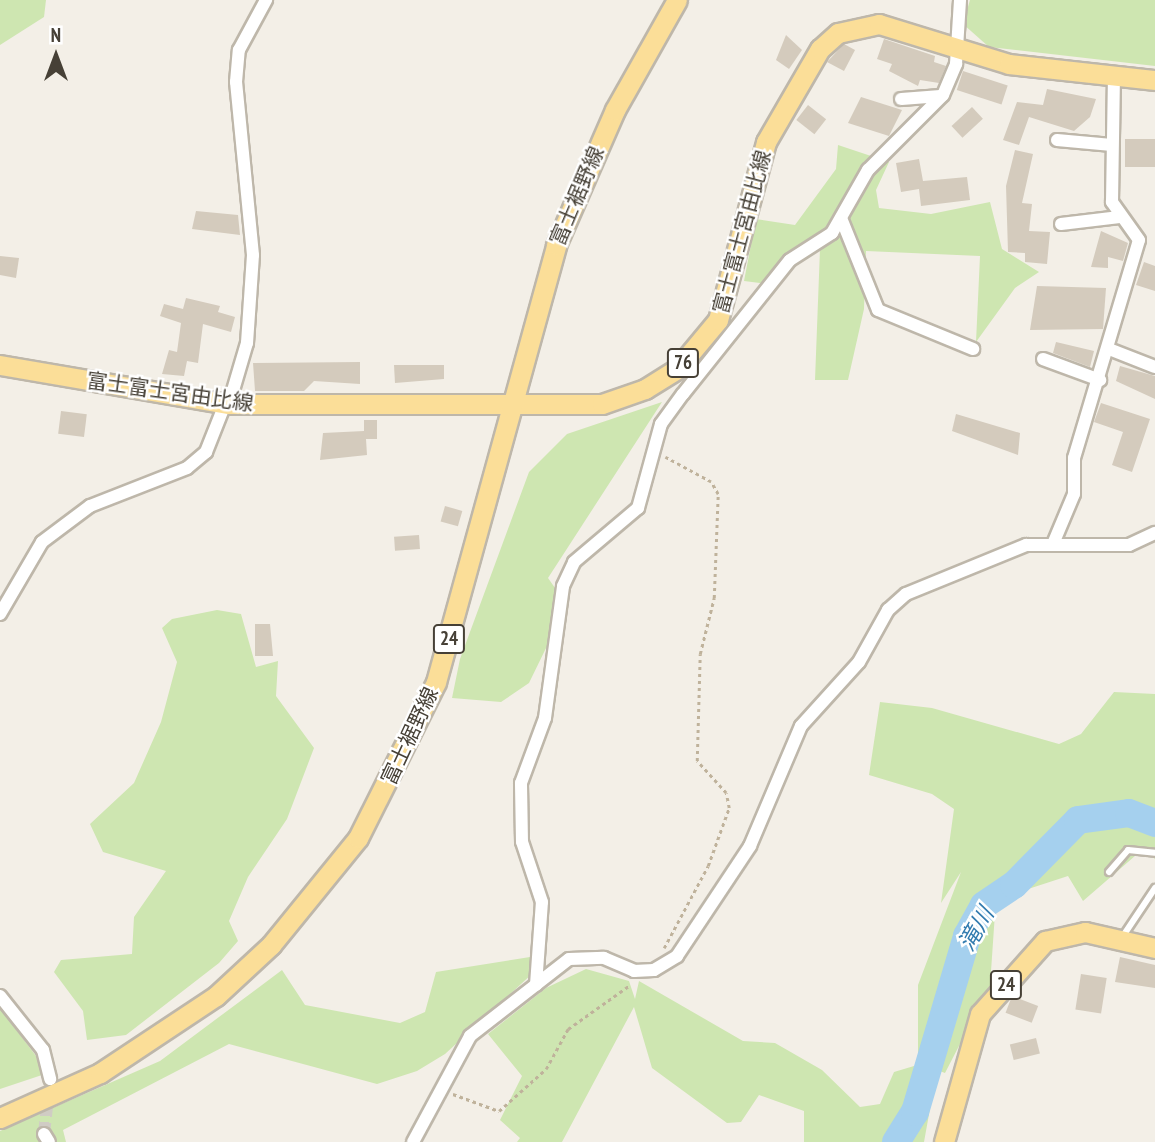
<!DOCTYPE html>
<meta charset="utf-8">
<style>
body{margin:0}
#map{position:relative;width:1155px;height:1142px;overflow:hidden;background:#f3efe7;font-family:"PT Sans Narrow","Noto Sans JP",sans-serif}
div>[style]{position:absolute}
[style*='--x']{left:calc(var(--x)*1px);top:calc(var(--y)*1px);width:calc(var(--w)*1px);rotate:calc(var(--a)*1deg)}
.green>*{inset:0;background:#cee6b1}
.river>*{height:28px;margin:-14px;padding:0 14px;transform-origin:14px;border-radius:14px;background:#a5d0ee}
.building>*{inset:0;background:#d4cbbd;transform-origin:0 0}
.minor-tunnel>*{height:12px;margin-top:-6px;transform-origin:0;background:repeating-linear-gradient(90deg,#d0ccc4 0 12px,transparent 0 18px)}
.path>*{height:2.5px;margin-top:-1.25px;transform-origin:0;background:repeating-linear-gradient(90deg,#bfb29b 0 3.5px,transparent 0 7px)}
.roads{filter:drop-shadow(2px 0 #beb7aa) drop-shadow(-2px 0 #beb7aa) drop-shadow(0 2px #beb7aa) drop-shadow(0 -2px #beb7aa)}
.service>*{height:6px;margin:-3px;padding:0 3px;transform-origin:3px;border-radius:3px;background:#fff}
.minor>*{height:12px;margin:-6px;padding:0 6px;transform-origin:6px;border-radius:6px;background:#fff}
.primary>*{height:19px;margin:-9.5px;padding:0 9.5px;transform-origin:9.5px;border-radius:9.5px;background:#fbde98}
span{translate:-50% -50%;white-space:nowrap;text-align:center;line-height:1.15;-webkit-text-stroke:5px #fff;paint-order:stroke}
.shield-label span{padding:2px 5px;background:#fff;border:2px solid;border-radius:5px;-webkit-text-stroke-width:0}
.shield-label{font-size:19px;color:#464036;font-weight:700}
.street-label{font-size:21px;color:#464036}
.water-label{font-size:23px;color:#327baf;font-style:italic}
.north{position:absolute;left:21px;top:21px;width:70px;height:70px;-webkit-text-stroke:5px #fff;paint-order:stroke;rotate:0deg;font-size:19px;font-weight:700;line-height:28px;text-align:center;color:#464036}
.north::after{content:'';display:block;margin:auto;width:24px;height:32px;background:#464036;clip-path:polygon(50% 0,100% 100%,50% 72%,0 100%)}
</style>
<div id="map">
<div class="green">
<i style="clip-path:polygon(0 0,46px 0,44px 17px,0 45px)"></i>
<i style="clip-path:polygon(970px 0,1155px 0,1155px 66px,989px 47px,963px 24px)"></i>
<i style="clip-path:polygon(838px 145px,889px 162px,876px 190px,879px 208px,931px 214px,990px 202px,1002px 249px,1039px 272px,1015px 288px,976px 342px,980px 256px,866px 251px,864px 309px,848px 380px,815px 380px,820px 249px,793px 265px,776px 285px,744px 281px,756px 219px,795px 225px,836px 169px)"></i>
<i style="clip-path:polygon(662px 402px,548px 578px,567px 605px,529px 683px,501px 702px,452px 698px,460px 659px,529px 472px,567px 434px)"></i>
<i style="clip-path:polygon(217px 610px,241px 614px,256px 667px,278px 661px,276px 696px,314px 748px,287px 819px,248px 877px,229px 921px,238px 941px,219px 963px,126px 1035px,87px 1040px,83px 1011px,54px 972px,61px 960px,132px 954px,134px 917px,166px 871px,103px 852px,90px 824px,134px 783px,161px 722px,177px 662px,162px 628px,172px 619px)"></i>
<i style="clip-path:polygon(1114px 692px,1155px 694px,1155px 859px,1143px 849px,1083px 901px,1068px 876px,1019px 892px,995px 913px,990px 986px,945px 1073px,937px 1070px,924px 1142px,804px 1142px,804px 1111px,759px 1095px,741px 1122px,727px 1123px,652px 1068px,634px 1007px,562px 1142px,517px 1142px,520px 1138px,500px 1120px,522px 1076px,488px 1034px,546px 988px,586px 969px,629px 981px,635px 999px,639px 981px,743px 1041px,775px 1043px,822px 1070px,860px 1107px,880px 1104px,894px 1072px,924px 1063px,918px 1060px,918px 985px,961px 872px,941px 903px,954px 809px,932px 794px,869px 775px,880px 702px,932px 708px,1059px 744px,1081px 734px)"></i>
<i style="clip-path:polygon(530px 957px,533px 973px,445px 1054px,417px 1071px,377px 1084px,229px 1044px,63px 1130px,66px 1142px,0 1142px,0 1131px,160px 1061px,282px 970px,305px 1005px,400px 1023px,425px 1012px,436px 972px)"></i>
<i style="clip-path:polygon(0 1008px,36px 1056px,42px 1075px,0 1089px)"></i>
</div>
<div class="river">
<i style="--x:896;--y:1142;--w:36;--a:-58"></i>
<i style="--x:915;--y:1112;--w:184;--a:-73.5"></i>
<i style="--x:967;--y:936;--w:35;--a:-61"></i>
<i style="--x:984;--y:905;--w:36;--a:-34"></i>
<i style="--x:1014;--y:885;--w:91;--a:-45.4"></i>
<i style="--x:1078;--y:820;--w:51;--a:-7.8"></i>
<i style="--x:1129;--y:813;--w:28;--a:21"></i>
</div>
<div class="building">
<i style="clip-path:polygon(786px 35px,802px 50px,789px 69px,776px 60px)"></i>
<i style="clip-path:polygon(884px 39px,935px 56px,934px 62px,946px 66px,939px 83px,920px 80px,918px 86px,889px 71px,892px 64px,877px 59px)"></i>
<i style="clip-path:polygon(844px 44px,855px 50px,844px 71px,827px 62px)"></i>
<i style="left:963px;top:71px;width:47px;height:20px;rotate:18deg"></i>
<i style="clip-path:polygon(1047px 89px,1096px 99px,1090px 117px,1074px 131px,1029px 117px,1019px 145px,1003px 140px,1017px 102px,1043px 105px)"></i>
<i style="clip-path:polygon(861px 97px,902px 110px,889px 136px,848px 123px)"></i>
<i style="left:808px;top:105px;width:23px;height:19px;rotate:38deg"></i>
<i style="left:972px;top:107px;width:16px;height:28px;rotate:47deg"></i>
<i style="left:1125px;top:139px;width:30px;height:28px"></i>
<i style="clip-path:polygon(1015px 150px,1033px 154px,1022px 203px,1032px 204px,1029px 231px,1050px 232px,1047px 264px,1025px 262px,1025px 253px,1008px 252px,1006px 186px)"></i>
<i style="clip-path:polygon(919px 159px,923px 181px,967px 177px,970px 200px,921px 206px,919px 189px,901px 192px,896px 163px)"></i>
<i style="clip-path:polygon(196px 211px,238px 215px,240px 235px,192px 229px)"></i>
<i style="clip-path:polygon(1101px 231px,1128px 243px,1123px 261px,1108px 257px,1108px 268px,1091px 267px)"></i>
<i style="clip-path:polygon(0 256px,19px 258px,16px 278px,0 275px)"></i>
<i style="clip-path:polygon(1144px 262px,1155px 266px,1155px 291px,1136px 285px)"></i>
<i style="clip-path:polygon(1037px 286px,1106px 288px,1103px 329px,1030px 330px)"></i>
<i style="clip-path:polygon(186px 298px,220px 306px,218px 312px,235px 317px,231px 332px,203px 324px,198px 363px,187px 361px,184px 376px,162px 374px,169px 350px,177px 352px,181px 323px,160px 316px,164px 304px,183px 309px)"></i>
<i style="clip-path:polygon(1056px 342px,1094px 351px,1090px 367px,1053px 353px)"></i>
<i style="clip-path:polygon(360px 362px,360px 384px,314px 381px,304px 391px,255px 391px,253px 363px)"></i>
<i style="clip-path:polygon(394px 365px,444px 365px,444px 379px,395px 383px)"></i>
<i style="clip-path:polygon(1120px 366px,1155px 376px,1155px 399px,1116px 381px)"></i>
<i style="clip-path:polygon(1101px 403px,1150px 419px,1132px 472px,1112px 465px,1123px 432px,1094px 422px)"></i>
<i style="left:61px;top:411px;width:26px;height:23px;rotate:7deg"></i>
<i style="clip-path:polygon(956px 414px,1020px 433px,1018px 455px,952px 431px)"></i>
<i style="clip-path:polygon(364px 420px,377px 420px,377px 439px,366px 439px,367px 455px,320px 460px,323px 433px,364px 431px)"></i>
<i style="left:445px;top:506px;width:18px;height:16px;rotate:16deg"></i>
<i style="left:419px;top:535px;width:14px;height:25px;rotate:86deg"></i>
<i style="clip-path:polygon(255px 624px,270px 624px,273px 656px,255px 656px)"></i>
<i style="clip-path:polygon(1120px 957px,1155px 965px,1155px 988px,1115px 982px)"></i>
<i style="left:1081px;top:974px;width:26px;height:36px;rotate:9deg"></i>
<i style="left:1012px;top:996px;width:28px;height:18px;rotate:21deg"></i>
<i style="left:1036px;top:1038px;width:16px;height:27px;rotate:76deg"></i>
</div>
<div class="minor-tunnel">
<i style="--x:44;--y:1134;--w:55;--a:-83.8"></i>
</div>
<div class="path">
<i style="--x:664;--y:948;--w:93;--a:-61.8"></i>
<i style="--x:708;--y:866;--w:62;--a:-70.1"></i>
<i style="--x:729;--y:808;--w:15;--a:-101"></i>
<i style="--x:726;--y:793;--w:43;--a:-132.2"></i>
<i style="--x:697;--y:761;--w:107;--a:-88.4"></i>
<i style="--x:700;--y:654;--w:58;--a:-76"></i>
<i style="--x:714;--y:598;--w:104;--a:-87.8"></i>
<i style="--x:718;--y:494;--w:14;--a:-120"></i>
<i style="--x:711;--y:482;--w:52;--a:-151.5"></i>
<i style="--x:453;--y:1094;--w:49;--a:20.3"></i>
<i style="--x:499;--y:1111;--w:63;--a:-41.8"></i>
<i style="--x:546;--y:1069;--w:46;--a:-61.2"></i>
<i style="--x:568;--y:1029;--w:76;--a:-35.4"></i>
</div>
<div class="roads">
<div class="service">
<i style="--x:1109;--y:872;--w:29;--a:-49"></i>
<i style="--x:1128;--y:850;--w:27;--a:6"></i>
<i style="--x:1123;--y:936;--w:58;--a:-56.3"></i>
</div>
<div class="minor">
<i style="--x:901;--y:99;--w:40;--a:-4.3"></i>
<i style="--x:1057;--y:140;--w:55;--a:5.2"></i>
<i style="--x:841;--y:218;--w:99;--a:68.1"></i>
<i style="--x:878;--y:310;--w:103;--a:22.3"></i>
<i style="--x:1061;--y:224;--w:59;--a:-6.8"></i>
<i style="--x:1109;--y:349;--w:49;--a:21.4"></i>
<i style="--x:1043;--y:359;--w:61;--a:20.2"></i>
<i style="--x:229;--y:404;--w:64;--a:-73.6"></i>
<i style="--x:247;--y:343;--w:88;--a:-86.1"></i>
<i style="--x:253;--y:255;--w:174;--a:-95.6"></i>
<i style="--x:236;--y:82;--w:32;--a:-85"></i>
<i style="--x:239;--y:50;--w:57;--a:-61.6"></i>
<i style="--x:1053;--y:544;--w:54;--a:-67.2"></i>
<i style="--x:1074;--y:494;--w:36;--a:-90"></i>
<i style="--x:1074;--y:458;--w:227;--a:-73.4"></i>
<i style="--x:1139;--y:240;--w:47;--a:-125.4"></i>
<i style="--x:1112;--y:202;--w:126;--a:-89.1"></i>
<i style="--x:0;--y:614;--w:83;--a:-59.7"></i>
<i style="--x:42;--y:542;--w:60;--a:-36.9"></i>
<i style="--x:90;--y:506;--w:104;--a:-21.4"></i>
<i style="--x:187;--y:468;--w:25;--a:-40"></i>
<i style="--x:206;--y:452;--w:52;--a:-68.4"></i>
<i style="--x:536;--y:985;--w:83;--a:-85.9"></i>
<i style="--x:542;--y:902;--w:63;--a:-108.4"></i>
<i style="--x:522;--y:842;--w:59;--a:-91"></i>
<i style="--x:521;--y:783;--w:69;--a:-69.7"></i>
<i style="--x:545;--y:718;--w:133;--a:-82.2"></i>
<i style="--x:563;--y:586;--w:26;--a:-65"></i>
<i style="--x:574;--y:562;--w:84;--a:-40.2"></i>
<i style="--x:638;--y:508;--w:87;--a:-74.7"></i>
<i style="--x:661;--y:424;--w:37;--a:-54"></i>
<i style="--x:683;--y:394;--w:171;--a:-51.4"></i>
<i style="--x:790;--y:260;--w:50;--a:-32.7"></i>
<i style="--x:832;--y:233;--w:73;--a:-60.3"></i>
<i style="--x:868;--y:170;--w:106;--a:-45"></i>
<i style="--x:943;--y:95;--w:34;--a:-67"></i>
<i style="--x:956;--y:64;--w:64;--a:-86.4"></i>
<i style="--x:0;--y:996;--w:69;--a:51.5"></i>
<i style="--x:43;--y:1050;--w:30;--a:76"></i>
<i style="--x:44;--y:1134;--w:9;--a:58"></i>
<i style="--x:413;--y:1142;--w:120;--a:-61.7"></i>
<i style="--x:470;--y:1036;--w:125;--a:-37.9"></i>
<i style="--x:569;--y:959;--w:35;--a:-2"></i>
<i style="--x:604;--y:958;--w:33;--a:23"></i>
<i style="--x:634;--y:971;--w:20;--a:-3"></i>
<i style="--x:654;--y:970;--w:27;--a:-31"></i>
<i style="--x:677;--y:956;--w:132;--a:-56.4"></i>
<i style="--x:750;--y:846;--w:130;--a:-67"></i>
<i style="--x:801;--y:726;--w:86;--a:-47.8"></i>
<i style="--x:859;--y:662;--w:60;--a:-60.9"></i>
<i style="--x:888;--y:610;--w:24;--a:-42"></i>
<i style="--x:906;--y:594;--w:130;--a:-22.2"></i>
<i style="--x:1026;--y:545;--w:103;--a:0"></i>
<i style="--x:1129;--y:545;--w:29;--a:-25"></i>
</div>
<div class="primary">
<i style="--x:0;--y:365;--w:232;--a:9.7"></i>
<i style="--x:229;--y:404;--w:373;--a:0"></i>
<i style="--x:602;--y:404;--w:46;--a:-19.2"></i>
<i style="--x:645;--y:389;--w:39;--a:-32"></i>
<i style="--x:678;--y:368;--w:62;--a:-50.2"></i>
<i style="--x:718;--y:320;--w:184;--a:-74.9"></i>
<i style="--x:766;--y:142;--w:108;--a:-59.9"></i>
<i style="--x:820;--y:49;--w:24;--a:-42"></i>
<i style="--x:838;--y:33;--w:42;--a:-12.4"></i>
<i style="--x:879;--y:24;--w:136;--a:17.1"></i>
<i style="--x:1009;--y:64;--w:147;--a:6.3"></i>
<i style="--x:0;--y:1118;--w:110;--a:-24.2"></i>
<i style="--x:100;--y:1073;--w:139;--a:-33.6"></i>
<i style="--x:216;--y:996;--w:75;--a:-42.8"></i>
<i style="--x:271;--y:945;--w:138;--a:-50.9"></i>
<i style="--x:358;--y:838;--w:174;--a:-63.4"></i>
<i style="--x:436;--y:682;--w:453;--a:-74.6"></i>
<i style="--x:556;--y:245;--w:147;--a:-66.4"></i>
<i style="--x:615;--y:110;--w:126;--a:-60.6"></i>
<i style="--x:944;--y:1142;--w:133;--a:-74.3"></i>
<i style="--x:980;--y:1014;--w:98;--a:-48.3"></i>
<i style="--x:1045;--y:941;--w:41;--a:-12.7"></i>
<i style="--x:1085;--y:932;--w:72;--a:12.9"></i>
</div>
</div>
<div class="shield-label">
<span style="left:683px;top:363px">76</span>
<span style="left:449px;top:639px">24</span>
<span style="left:1006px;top:985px">24</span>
</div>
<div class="street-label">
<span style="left:577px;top:196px;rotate:-67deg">富士裾野線</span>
<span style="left:742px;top:232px;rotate:-75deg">富士富士宮由比線</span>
<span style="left:170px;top:392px;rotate:8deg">富士富士宮由比線</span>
<span style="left:410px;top:736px;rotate:-65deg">富士裾野線</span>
</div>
<div class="water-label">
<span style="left:976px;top:929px;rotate:-60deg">滝川</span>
</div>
<div class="north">N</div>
</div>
